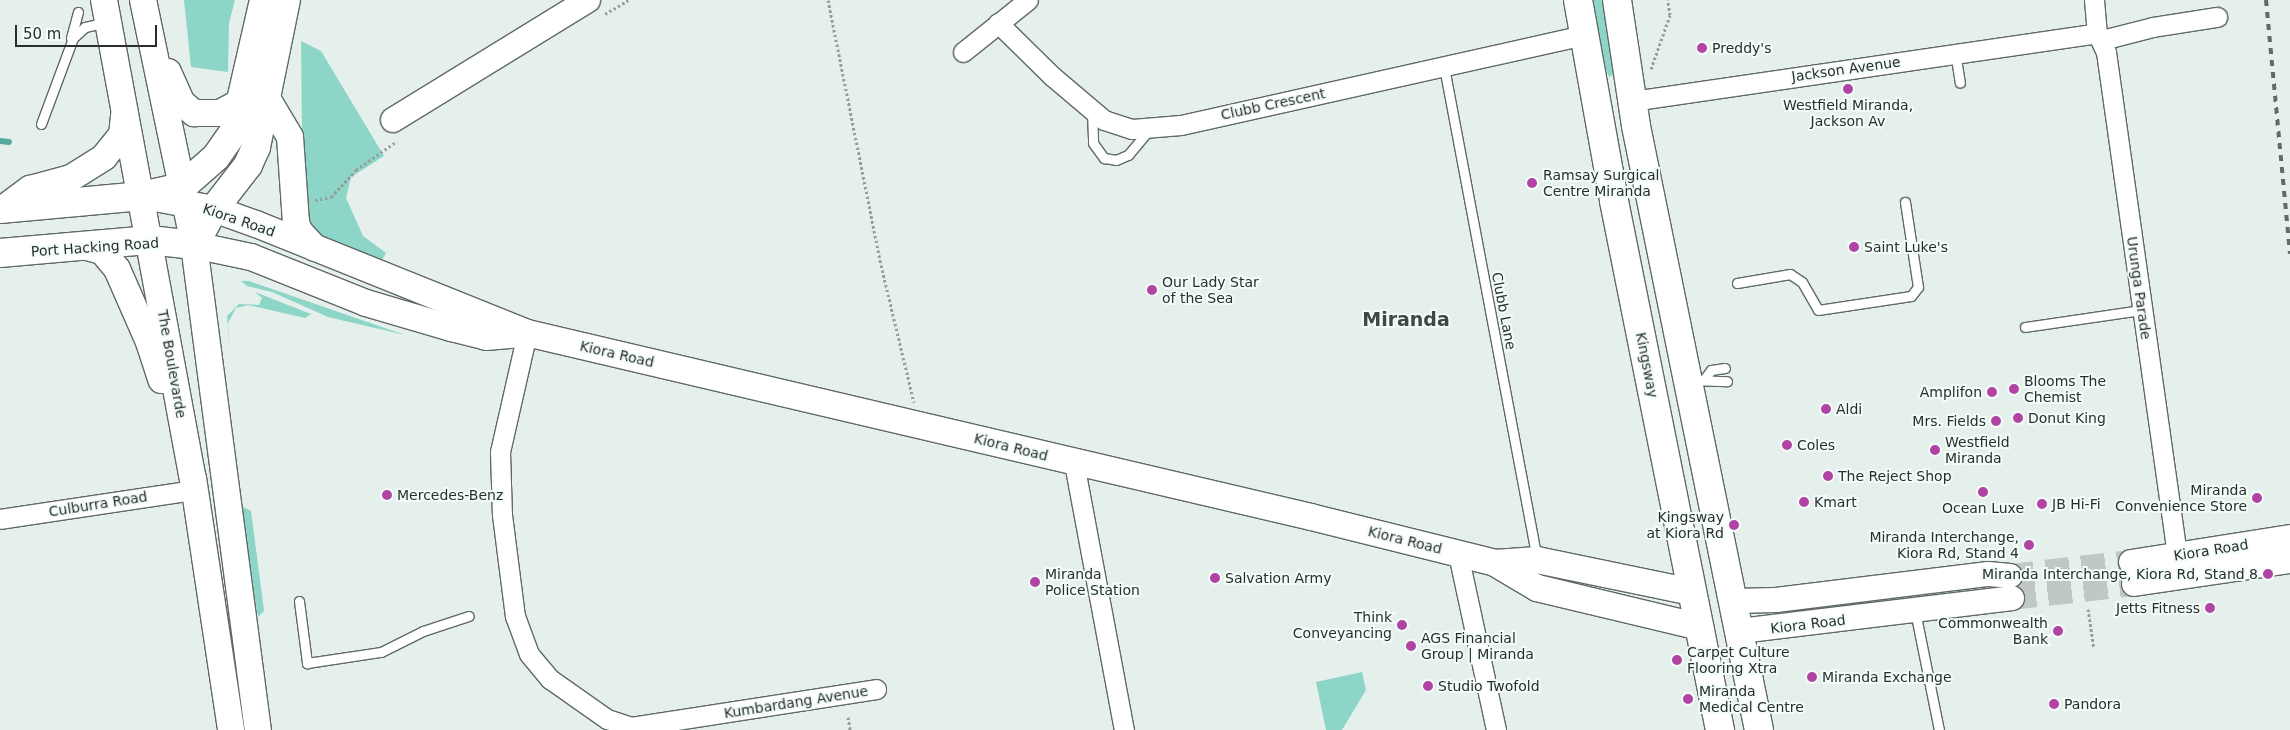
<!DOCTYPE html>
<style>
body{margin:0}
#map{position:relative;width:2290px;height:730px;overflow:hidden;background:#e5efec;font-family:"DejaVu Sans",sans-serif}
div>[style]{position:absolute}
[style*='--x']{left:calc(var(--x)*1px);top:calc(var(--y)*1px);width:calc(var(--w)*1px);rotate:calc(var(--a)*1deg)}
.green>*{inset:0;background:#8dd5c7}
.stream>*{height:5.5px;margin:-2.75px;padding:0 2.75px;transform-origin:2.75px;border-radius:2.75px;background:#54ab9b}
.tertiary-tunnel>*{height:24px;margin-top:-12px;transform-origin:0;background:repeating-linear-gradient(90deg,#c0c8c6 0 24px,transparent 0 36px)}
.path>*{height:3px;margin-top:-1.5px;transform-origin:0;background:repeating-linear-gradient(90deg,#969e9c 0 2.5px,transparent 0 5px)}
.roads{filter:drop-shadow(1px 0 #606967) drop-shadow(-1px 0 #606967) drop-shadow(0 1px #606967) drop-shadow(0 -1px #606967)}
.service>*{height:9px;margin:-4.5px;padding:0 4.5px;transform-origin:4.5px;border-radius:4.5px;background:#fff}
.minor>*{height:19px;margin:-9.5px;padding:0 9.5px;transform-origin:9.5px;border-radius:9.5px;background:#fff}
.tertiary>*{height:24px;margin:-12px;padding:0 12px;transform-origin:12px;border-radius:12px;background:#fff}
.secondary>*{height:26px;margin:-13px;padding:0 13px;transform-origin:13px;border-radius:13px;background:#fff}
.primary>*{height:28px;margin:-14px;padding:0 14px;transform-origin:14px;border-radius:14px;background:#fff}
.rail>*{height:4px;margin-top:-2px;transform-origin:0;background:repeating-linear-gradient(90deg,#636967 0 6px,transparent 0 12px)}
.dots>*{width:14px;height:14px;translate:-50% -50%;box-sizing:border-box;border:2px solid #f2fcfa;border-radius:50%}
span{translate:-50% -50%;white-space:nowrap;text-align:center;line-height:1.15;-webkit-text-stroke:4px #f2fcfa;paint-order:stroke}
.poi-label{font-size:14px;color:#2a2e2d}
.left{translate:0 -50%;text-align:left}
.right{translate:-100% -50%;text-align:right}
.street-label{font-size:14px;color:#2a2e2d}
.district-label{font-size:19px;color:#404846;font-weight:700}
.scale{position:absolute;left:15px;top:25px;width:142px;height:22px;box-sizing:border-box;border:2px solid #2a2e2d;border-top:0;padding-left:6px;font-size:15px;line-height:18px;white-space:nowrap;color:#2a2e2d;-webkit-text-stroke:4px #f2fcfa;paint-order:stroke}
</style>
<div id="map">
<div class="green">
<i style="clip-path:polygon(184px 0,235px 0,229px 23px,228px 72px,191px 67px)"></i>
<i style="clip-path:polygon(1591px 0,1602px 0,1613px 75px,1609px 77px,1602px 59px)"></i>
<i style="clip-path:polygon(301px 41px,321px 51px,384px 156px,351px 177px,346px 198px,363px 236px,386px 253px,381px 262px,314px 236px,303px 222px)"></i>
<i style="clip-path:polygon(241px 281px,249px 281px,405px 335px,328px 317px,272px 292px,247px 286px)"></i>
<i style="clip-path:polygon(255px 292px,311px 314px,305px 318px,248px 305px,236px 308px,228px 323px,230px 354px,227px 316px,239px 304px,259px 305px,262px 298px)"></i>
<i style="clip-path:polygon(243px 507px,251px 511px,264px 611px,258px 617px,239px 509px)"></i>
<i style="clip-path:polygon(1362px 672px,1366px 690px,1342px 730px,1326px 730px,1316px 682px)"></i>
</div>
<div class="stream">
<i style="--x:0;--y:141;--w:9;--a:6"></i>
</div>
<div class="tertiary-tunnel">
<i style="--x:2010;--y:576;--w:122;--a:-6.6"></i>
<i style="--x:2012;--y:598;--w:123;--a:-6.5"></i>
</div>
<div class="path">
<i style="--x:828;--y:0;--w:270;--a:78.7"></i>
<i style="--x:881;--y:265;--w:141;--a:76.5"></i>
<i style="--x:605;--y:14;--w:27;--a:-31"></i>
<i style="--x:1651;--y:69;--w:57;--a:-70.6"></i>
<i style="--x:1670;--y:15;--w:15;--a:-98"></i>
<i style="--x:315;--y:200;--w:16;--a:-11"></i>
<i style="--x:331;--y:197;--w:37;--a:-47"></i>
<i style="--x:356;--y:170;--w:50;--a:-35.3"></i>
<i style="--x:2088;--y:609;--w:40;--a:81.5"></i>
<i style="--x:848;--y:717;--w:13;--a:81"></i>
</div>
<div class="roads">
<div class="service">
<i style="--x:71;--y:38;--w:27;--a:-75"></i>
<i style="--x:1955;--y:52;--w:31;--a:81"></i>
<i style="--x:1444;--y:67;--w:499;--a:79.3"></i>
<i style="--x:1092;--y:110;--w:33;--a:88"></i>
<i style="--x:1093;--y:143;--w:19;--a:54"></i>
<i style="--x:1104;--y:158;--w:12;--a:9"></i>
<i style="--x:1116;--y:160;--w:13;--a:-23"></i>
<i style="--x:1128;--y:155;--w:33;--a:-50"></i>
<i style="--x:41;--y:124;--w:92;--a:-69.6"></i>
<i style="--x:73;--y:38;--w:16;--a:-43"></i>
<i style="--x:85;--y:27;--w:22;--a:-13"></i>
<i style="--x:1737;--y:283;--w:54;--a:-9.6"></i>
<i style="--x:1790;--y:274;--w:14;--a:34"></i>
<i style="--x:1802;--y:282;--w:32;--a:60"></i>
<i style="--x:1818;--y:310;--w:94;--a:-8.6"></i>
<i style="--x:1911;--y:296;--w:11;--a:-52"></i>
<i style="--x:1918;--y:287;--w:86;--a:-98.7"></i>
<i style="--x:2025;--y:327;--w:118;--a:-8.3"></i>
<i style="--x:1705;--y:378;--w:10;--a:-53"></i>
<i style="--x:1711;--y:370;--w:14;--a:-8"></i>
<i style="--x:1691;--y:380;--w:36;--a:2"></i>
<i style="--x:299;--y:601;--w:63;--a:82.6"></i>
<i style="--x:307;--y:663;--w:75;--a:-8.5"></i>
<i style="--x:381;--y:652;--w:47;--a:-26.6"></i>
<i style="--x:423;--y:631;--w:48;--a:-18.1"></i>
<i style="--x:1915;--y:611;--w:121;--a:78.6"></i>
</div>
<div class="minor">
<i style="--x:2094;--y:0;--w:33;--a:85"></i>
<i style="--x:2097;--y:33;--w:21;--a:65"></i>
<i style="--x:2106;--y:52;--w:522;--a:81.96"></i>
<i style="--x:998;--y:23;--w:76;--a:44.5"></i>
<i style="--x:1052;--y:76;--w:68;--a:40.2"></i>
<i style="--x:1104;--y:120;--w:29;--a:18"></i>
<i style="--x:1132;--y:129;--w:49;--a:-4.7"></i>
<i style="--x:1181;--y:125;--w:412;--a:-12.6"></i>
<i style="--x:2102;--y:40;--w:53;--a:-14.3"></i>
<i style="--x:2153;--y:27;--w:65;--a:-8.9"></i>
<i style="--x:963;--y:52;--w:83;--a:-38.7"></i>
<i style="--x:1632;--y:101;--w:470;--a:-8.3"></i>
<i style="--x:527;--y:333;--w:122;--a:102.8"></i>
<i style="--x:500;--y:452;--w:63;--a:88.2"></i>
<i style="--x:502;--y:515;--w:102;--a:82.7"></i>
<i style="--x:515;--y:616;--w:40;--a:69.8"></i>
<i style="--x:529;--y:654;--w:33;--a:50"></i>
<i style="--x:550;--y:679;--w:70;--a:35.1"></i>
<i style="--x:607;--y:719;--w:25;--a:18"></i>
<i style="--x:631;--y:727;--w:248;--a:-8.8"></i>
<i style="--x:1074;--y:463;--w:272;--a:79.4"></i>
<i style="--x:0;--y:519;--w:197;--a:-8.5"></i>
<i style="--x:1458;--y:554;--w:180;--a:77.8"></i>
</div>
<div class="tertiary">
<i style="--x:393;--y:120;--w:229;--a:-31.6"></i>
<i style="--x:2131;--y:562;--w:161;--a:-8.9"></i>
<i style="--x:2134;--y:584;--w:158;--a:-8.4"></i>
<i style="--x:1734;--y:601;--w:42;--a:-1.4"></i>
<i style="--x:1776;--y:600;--w:214;--a:-7"></i>
<i style="--x:1988;--y:574;--w:22;--a:5"></i>
<i style="--x:1740;--y:631;--w:274;--a:-6.9"></i>
</div>
<div class="secondary">
<i style="--x:104;--y:0;--w:486;--a:79.5"></i>
<i style="--x:193;--y:478;--w:255;--a:81.4"></i>
<i style="--x:143;--y:0;--w:250;--a:78.2"></i>
<i style="--x:194;--y:245;--w:489;--a:82.5"></i>
<i style="--x:168;--y:72;--w:34;--a:66"></i>
<i style="--x:182;--y:103;--w:16;--a:40"></i>
<i style="--x:194;--y:113;--w:26;--a:0"></i>
<i style="--x:220;--y:113;--w:27;--a:-28"></i>
<i style="--x:268;--y:100;--w:43;--a:59.3"></i>
<i style="--x:290;--y:137;--w:85;--a:86"></i>
<i style="--x:296;--y:222;--w:9;--a:72"></i>
<i style="--x:299;--y:231;--w:23;--a:47"></i>
<i style="--x:144;--y:196;--w:71;--a:10.5"></i>
<i style="--x:214;--y:209;--w:45;--a:19.7"></i>
<i style="--x:256;--y:224;--w:292;--a:21.9"></i>
<i style="--x:527;--y:333;--w:805;--a:13.21"></i>
<i style="--x:1311;--y:517;--w:190;--a:14"></i>
<i style="--x:1495;--y:563;--w:49;--a:30.8"></i>
<i style="--x:1537;--y:588;--w:168;--a:13.5"></i>
<i style="--x:3;--y:209;--w:34;--a:-37"></i>
<i style="--x:30;--y:189;--w:42;--a:-15"></i>
<i style="--x:71;--y:178;--w:39;--a:-32"></i>
<i style="--x:104;--y:157;--w:28;--a:-51"></i>
<i style="--x:122;--y:135;--w:20;--a:-84"></i>
<i style="--x:194;--y:245;--w:58;--a:11.9"></i>
<i style="--x:251;--y:257;--w:124;--a:21.8"></i>
<i style="--x:366;--y:303;--w:89;--a:16.4"></i>
<i style="--x:451;--y:328;--w:36;--a:14"></i>
<i style="--x:486;--y:337;--w:35;--a:-5"></i>
<i style="--x:83;--y:246;--w:20;--a:15"></i>
<i style="--x:102;--y:251;--w:23;--a:50"></i>
<i style="--x:117;--y:269;--w:80;--a:66.3"></i>
<i style="--x:149;--y:342;--w:40;--a:72"></i>
<i style="--x:1495;--y:563;--w:42;--a:-4.1"></i>
<i style="--x:1537;--y:560;--w:158;--a:11.7"></i>
</div>
<div class="primary">
<i style="--x:1578;--y:0;--w:204;--a:79.8"></i>
<i style="--x:1614;--y:201;--w:540;--a:78.67"></i>
<i style="--x:1617;--y:0;--w:127;--a:81.4"></i>
<i style="--x:1636;--y:126;--w:616;--a:78.49"></i>
<i style="--x:0;--y:209;--w:143;--a:-5.2"></i>
<i style="--x:142;--y:196;--w:41;--a:-12.7"></i>
<i style="--x:182;--y:187;--w:45;--a:-41.4"></i>
<i style="--x:216;--y:157;--w:32;--a:-55"></i>
<i style="--x:234;--y:131;--w:134;--a:-77.1"></i>
<i style="--x:0;--y:253;--w:151;--a:-5"></i>
<i style="--x:150;--y:240;--w:44;--a:6.5"></i>
<i style="--x:194;--y:245;--w:41;--a:-60.9"></i>
<i style="--x:214;--y:209;--w:56;--a:-52.3"></i>
<i style="--x:248;--y:165;--w:20;--a:-66"></i>
<i style="--x:256;--y:147;--w:150;--a:-78.5"></i>
</div>
</div>
<div class="rail">
<i style="--x:2266;--y:0;--w:255;--a:84.6"></i>
</div>
<div class="dots">
<i style="left:1702px;top:48px;background:#b144a3"></i>
<i style="left:1848px;top:89px;background:#b144a3"></i>
<i style="left:1532px;top:183px;background:#b144a3"></i>
<i style="left:1854px;top:247px;background:#b144a3"></i>
<i style="left:1152px;top:290px;background:#b144a3"></i>
<i style="left:2014px;top:389px;background:#b144a3"></i>
<i style="left:1992px;top:392px;background:#b144a3"></i>
<i style="left:1826px;top:409px;background:#b144a3"></i>
<i style="left:2018px;top:418px;background:#b144a3"></i>
<i style="left:1996px;top:421px;background:#b144a3"></i>
<i style="left:1787px;top:445px;background:#b144a3"></i>
<i style="left:1935px;top:450px;background:#b144a3"></i>
<i style="left:1828px;top:476px;background:#b144a3"></i>
<i style="left:1983px;top:492px;background:#b144a3"></i>
<i style="left:387px;top:495px;background:#b144a3"></i>
<i style="left:2257px;top:498px;background:#b144a3"></i>
<i style="left:1804px;top:502px;background:#b144a3"></i>
<i style="left:2042px;top:504px;background:#b144a3"></i>
<i style="left:1734px;top:525px;background:#b144a3"></i>
<i style="left:2029px;top:545px;background:#b144a3"></i>
<i style="left:2268px;top:574px;background:#b144a3"></i>
<i style="left:1215px;top:578px;background:#b144a3"></i>
<i style="left:1035px;top:582px;background:#b144a3"></i>
<i style="left:2210px;top:608px;background:#b144a3"></i>
<i style="left:1402px;top:625px;background:#b144a3"></i>
<i style="left:2058px;top:631px;background:#b144a3"></i>
<i style="left:1411px;top:646px;background:#b144a3"></i>
<i style="left:1677px;top:660px;background:#b144a3"></i>
<i style="left:1812px;top:677px;background:#b144a3"></i>
<i style="left:1428px;top:686px;background:#b144a3"></i>
<i style="left:1688px;top:699px;background:#b144a3"></i>
<i style="left:2054px;top:704px;background:#b144a3"></i>
</div>
<div class="poi-label">
<span class="left" style="left:1712px;top:48px">Preddy's</span>
<span style="left:1848px;top:113px">Westfield Miranda,<br>Jackson Av</span>
<span class="left" style="left:1543px;top:183px">Ramsay Surgical<br>Centre Miranda</span>
<span class="left" style="left:1864px;top:247px">Saint Luke's</span>
<span class="left" style="left:1162px;top:290px">Our Lady Star<br>of the Sea</span>
<span class="left" style="left:2024px;top:389px">Blooms The<br>Chemist</span>
<span class="right" style="left:1982px;top:392px">Amplifon</span>
<span class="left" style="left:1836px;top:409px">Aldi</span>
<span class="left" style="left:2028px;top:418px">Donut King</span>
<span class="right" style="left:1986px;top:421px">Mrs. Fields</span>
<span class="left" style="left:1945px;top:450px">Westfield<br>Miranda</span>
<span class="left" style="left:1797px;top:445px">Coles</span>
<span class="left" style="left:1838px;top:476px">The Reject Shop</span>
<span class="right" style="left:2247px;top:498px">Miranda<br>Convenience Store</span>
<span class="left" style="left:397px;top:495px">Mercedes-Benz</span>
<span class="left" style="left:1814px;top:502px">Kmart</span>
<span class="left" style="left:2052px;top:504px">JB Hi-Fi</span>
<span style="left:1983px;top:508px">Ocean Luxe</span>
<span class="right" style="left:1724px;top:525px">Kingsway<br>at Kiora Rd</span>
<span class="right" style="left:2019px;top:545px">Miranda Interchange,<br>Kiora Rd, Stand 4</span>
<span class="left" style="left:1045px;top:582px">Miranda<br>Police Station</span>
<span class="right" style="left:2258px;top:574px">Miranda Interchange, Kiora Rd, Stand 8</span>
<span class="left" style="left:1225px;top:578px">Salvation Army</span>
<span class="right" style="left:2200px;top:608px">Jetts Fitness</span>
<span class="right" style="left:1392px;top:625px">Think<br>Conveyancing</span>
<span class="right" style="left:2048px;top:631px">Commonwealth<br>Bank</span>
<span class="left" style="left:1421px;top:646px">AGS Financial<br>Group | Miranda</span>
<span class="left" style="left:1687px;top:660px">Carpet Culture<br>Flooring Xtra</span>
<span class="left" style="left:1822px;top:677px">Miranda Exchange</span>
<span class="left" style="left:1438px;top:686px">Studio Twofold</span>
<span class="left" style="left:1699px;top:699px">Miranda<br>Medical Centre</span>
<span class="left" style="left:2064px;top:704px">Pandora</span>
</div>
<div class="street-label">
<span style="left:1846px;top:69px;rotate:-8deg">Jackson Avenue</span>
<span style="left:1273px;top:104px;rotate:-12deg">Clubb Crescent</span>
<span style="left:239px;top:220px;rotate:19deg">Kiora Road</span>
<span style="left:95px;top:247px;rotate:-4deg">Port Hacking Road</span>
<span style="left:2139px;top:288px;rotate:82deg">Urunga Parade</span>
<span style="left:1504px;top:311px;rotate:79deg">Clubb Lane</span>
<span style="left:617px;top:354px;rotate:13deg">Kiora Road</span>
<span style="left:172px;top:364px;rotate:80deg">The Boulevarde</span>
<span style="left:1647px;top:365px;rotate:79deg">Kingsway</span>
<span style="left:1011px;top:447px;rotate:14deg">Kiora Road</span>
<span style="left:98px;top:504px;rotate:-9deg">Culburra Road</span>
<span style="left:1405px;top:540px;rotate:14deg">Kiora Road</span>
<span style="left:2211px;top:550px;rotate:-9deg">Kiora Road</span>
<span style="left:1808px;top:624px;rotate:-7deg">Kiora Road</span>
<span style="left:796px;top:702px;rotate:-9deg">Kumbardang Avenue</span>
</div>
<div class="district-label">
<span style="left:1406px;top:320px">Miranda</span>
</div>
<div class="scale">50 m</div>
</div>
